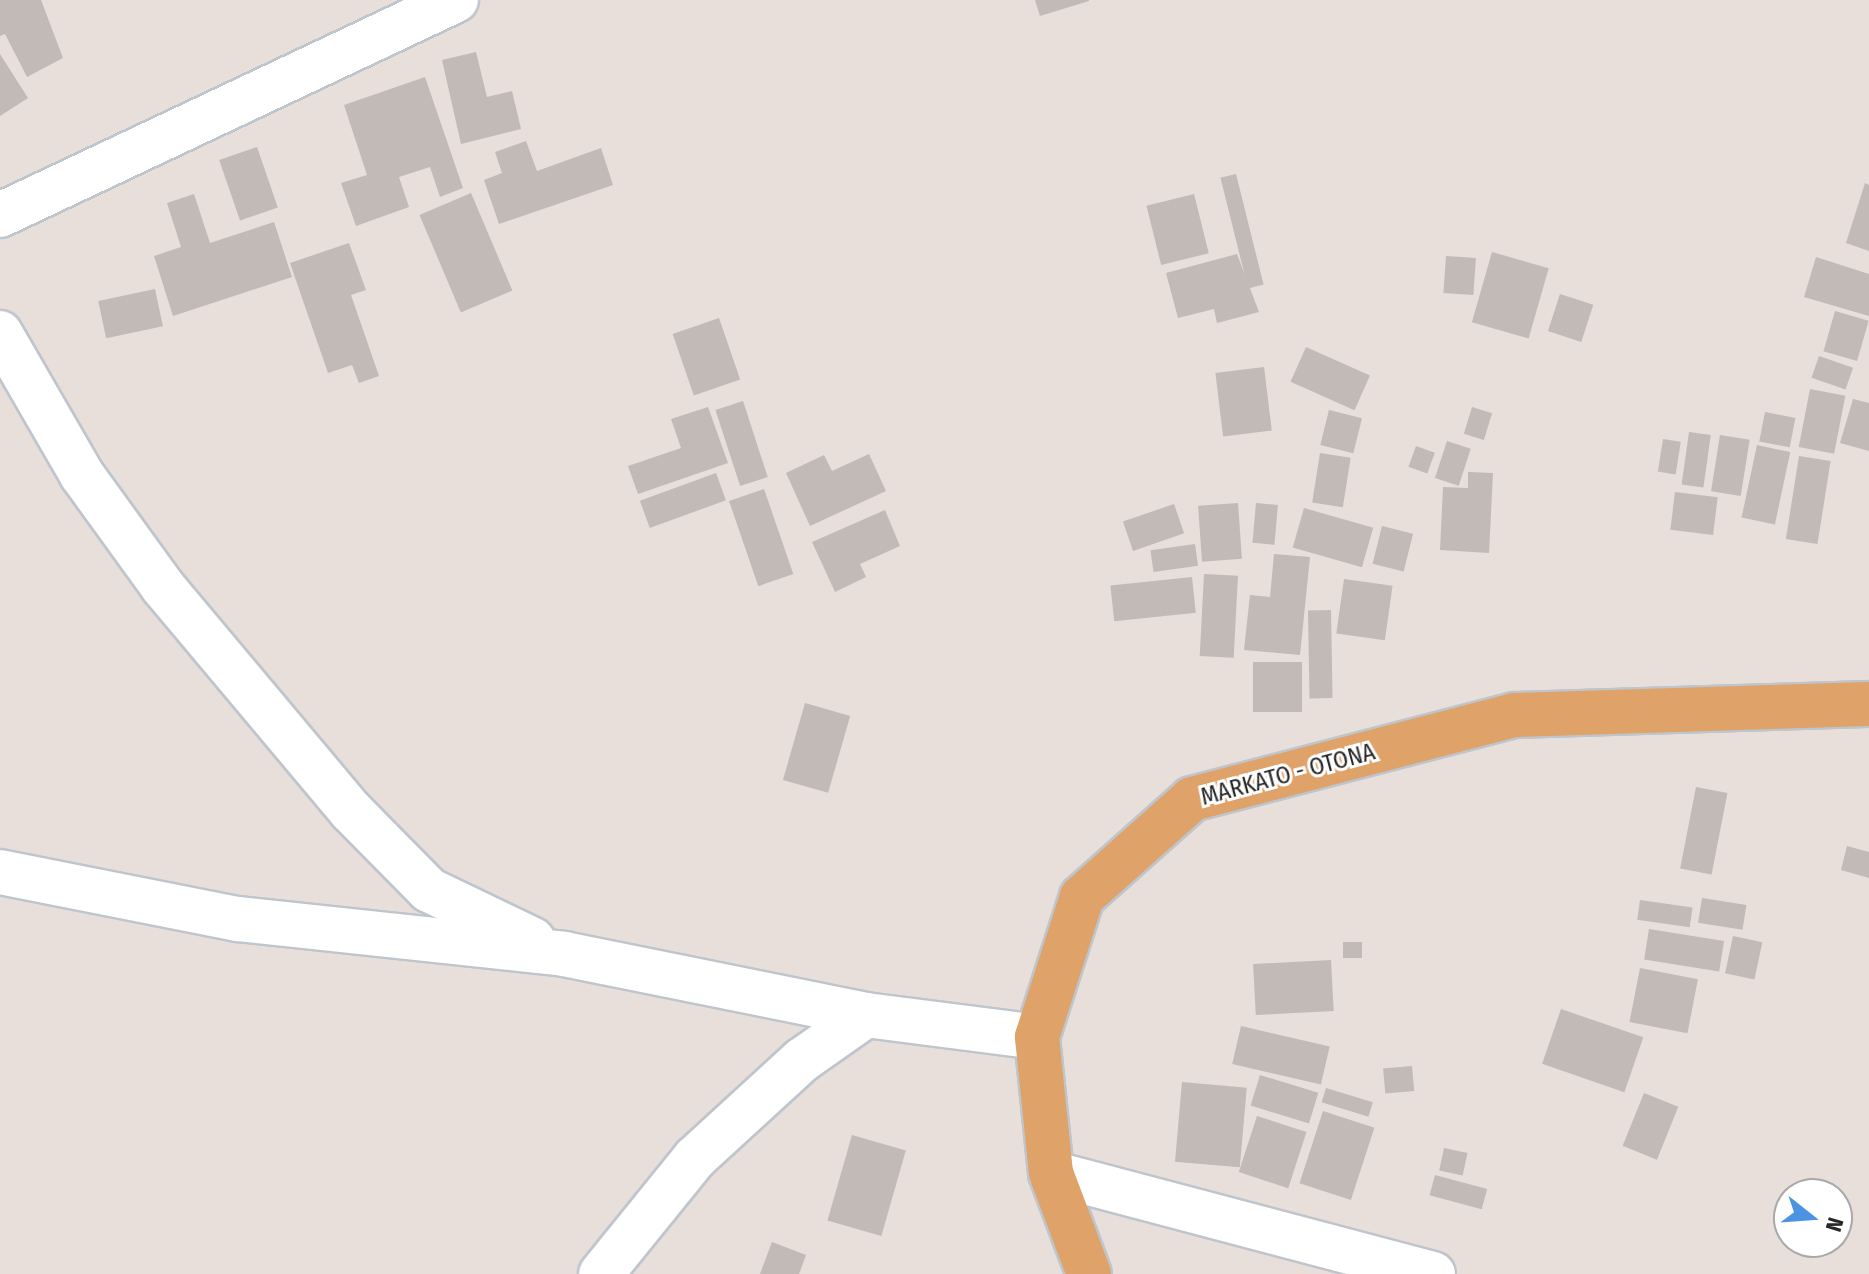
<!DOCTYPE html>
<style>
body{margin:0}
#map{position:relative;width:1869px;height:1274px;overflow:hidden;background:#e8deda;font-family:"Fira Sans Condensed",sans-serif}
div>[style]{position:absolute}
[style*='--x']{left:calc(var(--x)*1px);top:calc(var(--y)*1px);width:calc(var(--w)*1px);rotate:calc(var(--a)*1deg)}
.building>*{inset:0;background:#c1bab6;transform-origin:0 0}
.roads{filter:drop-shadow(2px 0 #bfc5cd) drop-shadow(-2px 0 #bfc5cd) drop-shadow(0 2px #bfc5cd) drop-shadow(0 -2px #bfc5cd)}
.minor>*{height:44px;margin:-22px;padding:0 22px;transform-origin:22px;border-radius:22px;background:#fff}
.major>*{height:44px;margin:-22px;padding:0 22px;transform-origin:22px;border-radius:22px;background:#dfa268}
span{translate:-50% -50%;white-space:nowrap;text-align:center;line-height:1.15;-webkit-text-stroke:6px #fff;paint-order:stroke}
.street-label{font-size:24px;color:#272727}
.north{position:absolute;left:1773px;top:1178px;width:80px;height:80px;box-sizing:border-box;background:#fff;border:2px solid #a9a9a9;border-radius:50%;rotate:107deg;font-size:22px;font-weight:700;line-height:32px;text-align:center;color:#272727}
.north::after{content:'';display:block;margin:auto;width:28px;height:36px;background:#4c93e4;clip-path:polygon(50% 0,100% 100%,50% 72%,0 100%)}
</style>
<div id="map">
<div class="building">
<i style="clip-path:polygon(0 0,41px 0,63px 58px,27px 77px,5px 34px,0 36px)"></i>
<i style="clip-path:polygon(1035px 0,1089px 0,1089px 1px,1040px 16px)"></i>
<i style="clip-path:polygon(476px 52px,487px 97px,512px 91px,521px 129px,461px 144px,442px 60px)"></i>
<i style="clip-path:polygon(0 54px,28px 98px,0 116px)"></i>
<i style="clip-path:polygon(425px 77px,463px 188px,440px 197px,430px 167px,399px 177px,409px 207px,356px 226px,341px 183px,367px 175px,344px 105px)"></i>
<i style="clip-path:polygon(526px 141px,537px 171px,601px 148px,613px 185px,499px 224px,484px 180px,502px 173px,495px 152px)"></i>
<i style="left:257px;top:147px;width:64px;height:40px;rotate:71deg"></i>
<i style="left:1236px;top:174px;width:114px;height:16px;rotate:76deg"></i>
<i style="clip-path:polygon(1865px 183px,1869px 185px,1869px 251px,1846px 243px)"></i>
<i style="left:471px;top:193px;width:106px;height:56px;rotate:67deg"></i>
<i style="clip-path:polygon(194px 194px,210px 243px,274px 222px,292px 277px,173px 316px,154px 256px,181px 247px,167px 203px)"></i>
<i style="left:1194px;top:194px;width:61px;height:49px;rotate:76deg"></i>
<i style="clip-path:polygon(349px 243px,366px 290px,351px 295px,379px 376px,359px 383px,352px 365px,328px 373px,290px 263px)"></i>
<i style="left:1492px;top:252px;width:59px;height:73px;rotate:16deg"></i>
<i style="clip-path:polygon(1237px 254px,1259px 312px,1217px 323px,1214px 309px,1178px 318px,1166px 273px)"></i>
<i style="left:1446px;top:256px;width:30px;height:37px;rotate:4deg"></i>
<i style="clip-path:polygon(1816px 257px,1869px 274px,1869px 316px,1804px 297px)"></i>
<i style="left:155px;top:289px;width:38px;height:58px;rotate:78deg"></i>
<i style="left:1560px;top:294px;width:35px;height:39px;rotate:18deg"></i>
<i style="left:1835px;top:311px;width:35px;height:42px;rotate:16deg"></i>
<i style="left:719px;top:318px;width:65px;height:49px;rotate:71deg"></i>
<i style="left:1306px;top:347px;width:70px;height:38px;rotate:24deg"></i>
<i style="left:1819px;top:356px;width:36px;height:23px;rotate:19deg"></i>
<i style="left:1264px;top:367px;width:64px;height:49px;rotate:83deg"></i>
<i style="left:1810px;top:389px;width:36px;height:59px;rotate:11deg"></i>
<i style="clip-path:polygon(1853px 399px,1869px 403px,1869px 451px,1840px 443px)"></i>
<i style="left:743px;top:401px;width:80px;height:29px;rotate:72deg"></i>
<i style="clip-path:polygon(708px 407px,728px 463px,638px 494px,628px 466px,681px 448px,671px 419px)"></i>
<i style="left:1472px;top:407px;width:21px;height:28px;rotate:17deg"></i>
<i style="left:1329px;top:410px;width:34px;height:36px;rotate:14deg"></i>
<i style="left:1765px;top:412px;width:31px;height:30px;rotate:11deg"></i>
<i style="left:1689px;top:432px;width:22px;height:53px;rotate:8deg"></i>
<i style="left:1720px;top:435px;width:30px;height:57px;rotate:9deg"></i>
<i style="left:1663px;top:439px;width:18px;height:33px;rotate:9deg"></i>
<i style="left:1447px;top:441px;width:25px;height:39px;rotate:18deg"></i>
<i style="left:1757px;top:445px;width:34px;height:74px;rotate:12deg"></i>
<i style="left:1416px;top:446px;width:20px;height:22px;rotate:20deg"></i>
<i style="left:1320px;top:453px;width:31px;height:50px;rotate:9deg"></i>
<i style="clip-path:polygon(869px 454px,886px 491px,810px 526px,786px 473px,824px 455px,832px 471px)"></i>
<i style="left:1799px;top:456px;width:32px;height:84px;rotate:9deg"></i>
<i style="clip-path:polygon(1468px 472px,1493px 473px,1489px 553px,1440px 550px,1443px 487px,1468px 488px)"></i>
<i style="left:716px;top:473px;width:29px;height:81px;rotate:70deg"></i>
<i style="left:764px;top:489px;width:90px;height:37px;rotate:71deg"></i>
<i style="left:1675px;top:492px;width:43px;height:38px;rotate:7deg"></i>
<i style="left:1238px;top:503px;width:56px;height:40px;rotate:86deg"></i>
<i style="left:1256px;top:503px;width:22px;height:40px;rotate:5deg"></i>
<i style="left:1174px;top:504px;width:31px;height:54px;rotate:71deg"></i>
<i style="left:1304px;top:508px;width:72px;height:41px;rotate:16deg"></i>
<i style="clip-path:polygon(885px 510px,900px 546px,860px 564px,866px 577px,835px 592px,812px 542px)"></i>
<i style="left:1382px;top:526px;width:32px;height:39px;rotate:14deg"></i>
<i style="left:1195px;top:544px;width:22px;height:45px;rotate:82deg"></i>
<i style="clip-path:polygon(1274px 554px,1310px 557px,1300px 655px,1244px 650px,1250px 595px,1270px 597px)"></i>
<i style="left:1204px;top:574px;width:34px;height:82px;rotate:3deg"></i>
<i style="left:1192px;top:577px;width:36px;height:82px;rotate:84deg"></i>
<i style="left:1344px;top:579px;width:49px;height:55px;rotate:8deg"></i>
<i style="left:1331px;top:610px;width:88px;height:23px;rotate:89deg"></i>
<i style="left:1253px;top:662px;width:49px;height:50px"></i>
<i style="left:805px;top:703px;width:47px;height:80px;rotate:16deg"></i>
<i style="left:1696px;top:787px;width:32px;height:83px;rotate:11deg"></i>
<i style="clip-path:polygon(1847px 846px,1869px 852px,1869px 878px,1841px 870px)"></i>
<i style="left:1702px;top:898px;width:45px;height:25px;rotate:9deg"></i>
<i style="left:1640px;top:900px;width:53px;height:20px;rotate:8deg"></i>
<i style="left:1649px;top:929px;width:76px;height:31px;rotate:9deg"></i>
<i style="left:1733px;top:936px;width:30px;height:38px;rotate:12deg"></i>
<i style="left:1343px;top:942px;width:19px;height:16px"></i>
<i style="left:1331px;top:960px;width:51px;height:78px;rotate:87deg"></i>
<i style="left:1640px;top:968px;width:59px;height:55px;rotate:11deg"></i>
<i style="left:1561px;top:1009px;width:87px;height:58px;rotate:19deg"></i>
<i style="left:1241px;top:1026px;width:91px;height:39px;rotate:13deg"></i>
<i style="left:1412px;top:1066px;width:25px;height:29px;rotate:85deg"></i>
<i style="left:1260px;top:1075px;width:61px;height:32px;rotate:17deg"></i>
<i style="left:1182px;top:1082px;width:65px;height:80px;rotate:5deg"></i>
<i style="left:1326px;top:1088px;width:49px;height:15px;rotate:17deg"></i>
<i style="left:1644px;top:1093px;width:37px;height:57px;rotate:22deg"></i>
<i style="left:1323px;top:1111px;width:54px;height:76px;rotate:18deg"></i>
<i style="left:1257px;top:1116px;width:52px;height:59px;rotate:18deg"></i>
<i style="left:852px;top:1135px;width:56px;height:89px;rotate:16deg"></i>
<i style="left:1444px;top:1148px;width:24px;height:23px;rotate:12deg"></i>
<i style="left:1435px;top:1175px;width:54px;height:21px;rotate:15deg"></i>
<i style="clip-path:polygon(772px 1242px,806px 1255px,799px 1274px,760px 1274px)"></i>
</div>
<div class="roads">
<div class="minor">
<i style="--x:0;--y:215;--w:504;--a:-25.24"></i>
<i style="--x:0;--y:333;--w:164;--a:60"></i>
<i style="--x:82;--y:475;--w:138;--a:54.1"></i>
<i style="--x:163;--y:587;--w:292;--a:50"></i>
<i style="--x:351;--y:811;--w:111;--a:45.4"></i>
<i style="--x:429;--y:890;--w:115;--a:25.7"></i>
<i style="--x:0;--y:872;--w:243;--a:11.2"></i>
<i style="--x:238;--y:919;--w:328;--a:6.1"></i>
<i style="--x:564;--y:954;--w:308;--a:11.4"></i>
<i style="--x:866;--y:1015;--w:172;--a:7.3"></i>
<i style="--x:1051;--y:1173;--w:395;--a:14.8"></i>
<i style="--x:601;--y:1274;--w:149;--a:-51"></i>
<i style="--x:695;--y:1158;--w:145;--a:-42.5"></i>
<i style="--x:802;--y:1060;--w:78;--a:-35.1"></i>
</div>
<div class="major">
<i style="--x:1089;--y:1274;--w:108;--a:-110.6"></i>
<i style="--x:1051;--y:1173;--w:137;--a:-95.9"></i>
<i style="--x:1037;--y:1037;--w:147;--a:-72.2"></i>
<i style="--x:1082;--y:897;--w:147;--a:-41.7"></i>
<i style="--x:1192;--y:799;--w:333;--a:-14.6"></i>
<i style="--x:1514;--y:715;--w:355;--a:-1.8"></i>
</div>
</div>
<div class="street-label">
<span style="left:1288px;top:775px;rotate:-15deg">MARKATO - OTONA</span>
</div>
<div class="north">N</div>
</div>
